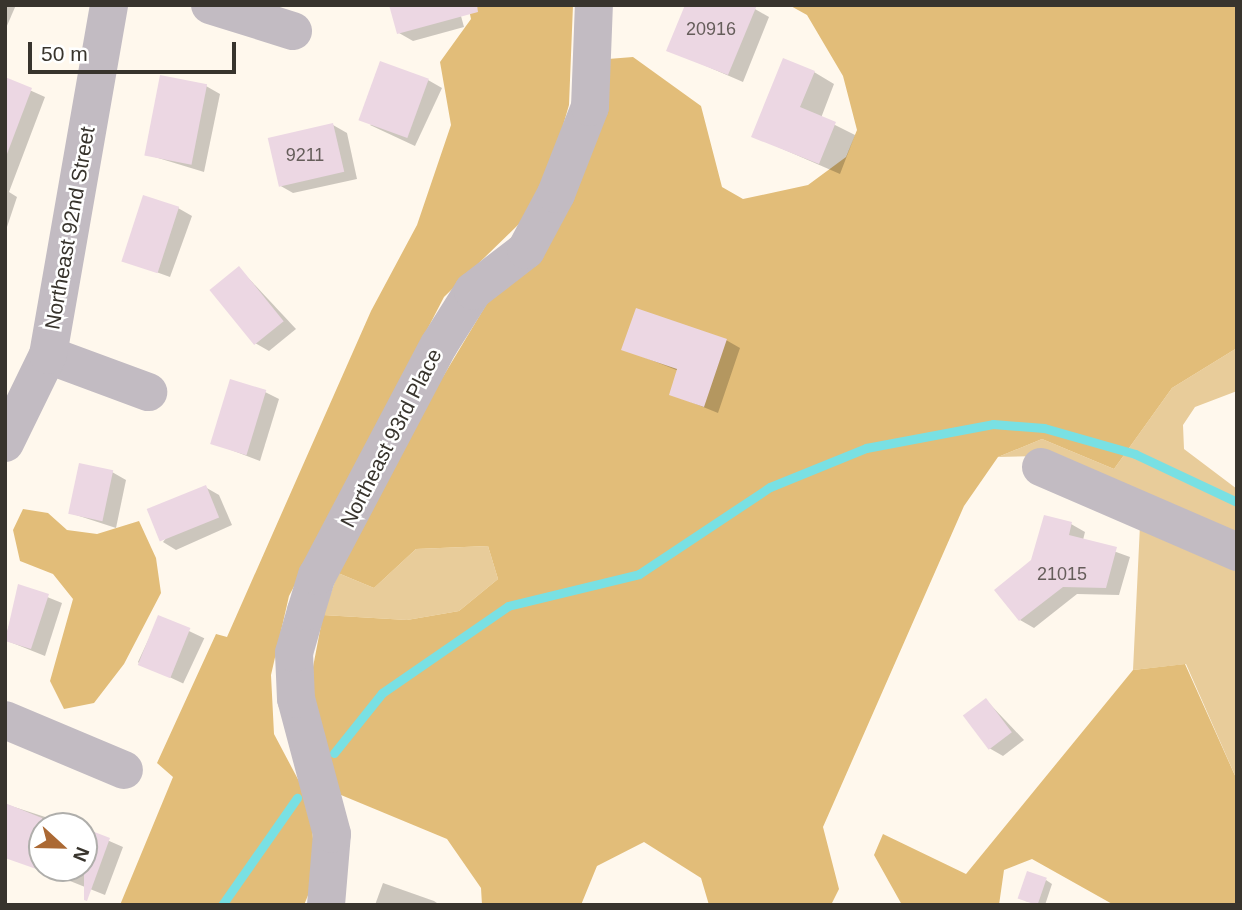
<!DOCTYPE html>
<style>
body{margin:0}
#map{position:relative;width:1242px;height:910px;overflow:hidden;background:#fff8ed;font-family:Arial,sans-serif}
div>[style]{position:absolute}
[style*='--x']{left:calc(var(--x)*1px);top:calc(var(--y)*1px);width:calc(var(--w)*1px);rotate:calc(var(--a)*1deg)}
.green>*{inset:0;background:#e8cc9a}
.forest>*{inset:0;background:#e2bd79}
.shadow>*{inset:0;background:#0003;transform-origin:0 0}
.stream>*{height:9px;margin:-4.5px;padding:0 4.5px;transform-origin:4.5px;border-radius:4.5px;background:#79e0e3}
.building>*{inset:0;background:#ecd7e3;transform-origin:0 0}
.minor>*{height:38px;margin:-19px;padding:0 19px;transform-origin:19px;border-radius:19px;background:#c2bbc2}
span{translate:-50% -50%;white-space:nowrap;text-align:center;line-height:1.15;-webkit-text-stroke:5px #fff;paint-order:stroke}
.number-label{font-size:18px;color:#655d5a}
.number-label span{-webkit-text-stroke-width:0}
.street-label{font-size:21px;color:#38342d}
.frame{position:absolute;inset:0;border:7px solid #38342d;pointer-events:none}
.north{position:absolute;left:28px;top:812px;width:70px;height:70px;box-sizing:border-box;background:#fff;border:2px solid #afaeab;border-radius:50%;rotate:112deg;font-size:19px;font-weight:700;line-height:28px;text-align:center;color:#38342d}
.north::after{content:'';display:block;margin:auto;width:24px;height:32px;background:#ab6934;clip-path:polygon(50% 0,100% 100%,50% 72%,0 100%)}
.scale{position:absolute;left:28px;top:42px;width:208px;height:32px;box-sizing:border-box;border:4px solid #38342d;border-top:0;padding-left:9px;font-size:21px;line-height:24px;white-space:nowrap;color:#38342d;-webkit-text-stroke:5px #fff;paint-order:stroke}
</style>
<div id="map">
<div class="green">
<i style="clip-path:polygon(1237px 348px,1237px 391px,1195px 407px,1183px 425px,1184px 449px,1237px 489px,1237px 546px,1044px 456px,998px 457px,1042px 439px,1114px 469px,1172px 388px)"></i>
<i style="clip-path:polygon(1140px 525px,1237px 569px,1237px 780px,1186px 664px,1133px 670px)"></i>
<i style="clip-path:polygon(488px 546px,498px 579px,459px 611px,407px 620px,323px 615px,338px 573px,374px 588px,416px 549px)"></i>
</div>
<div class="forest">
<i style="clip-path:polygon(468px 5px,573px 5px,569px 105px,553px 160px,521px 222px,444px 297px,289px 596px,271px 675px,274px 734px,310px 802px,316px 876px,304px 905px,120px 905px,173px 777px,157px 763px,216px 634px,227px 637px,371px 311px,417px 225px,451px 125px,440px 62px,471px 19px)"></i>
<i style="clip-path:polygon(789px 5px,1237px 5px,1237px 348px,1172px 388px,1114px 469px,1042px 439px,998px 457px,964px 506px,823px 827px,839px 889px,831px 905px,709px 905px,701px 878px,644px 842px,597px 866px,581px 905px,482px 905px,481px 888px,447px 839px,341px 795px,314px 722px,313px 667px,323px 615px,407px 620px,459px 611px,498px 579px,488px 546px,416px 549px,374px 588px,338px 573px,420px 415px,489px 300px,608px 59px,633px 57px,701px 106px,722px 187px,743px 199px,808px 185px,846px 157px,857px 130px,843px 76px,807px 15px)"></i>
<i style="clip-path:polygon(23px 509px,48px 513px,67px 530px,97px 534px,139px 521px,156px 558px,161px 593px,124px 664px,94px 703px,64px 709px,50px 681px,73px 599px,53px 574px,20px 561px,13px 530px)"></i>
<i style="clip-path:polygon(1185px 664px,1237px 780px,1237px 905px,1114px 905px,1032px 859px,1004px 870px,999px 905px,902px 905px,874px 855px,883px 834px,966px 874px,1133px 670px)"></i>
</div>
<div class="shadow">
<i style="clip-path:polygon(5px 5px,16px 5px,6px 28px,5px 27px)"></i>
<i style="clip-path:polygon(458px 5px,464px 27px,413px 41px,399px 33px)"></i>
<i style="clip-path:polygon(755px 9px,769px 17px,743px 82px,669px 50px)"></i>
<i style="clip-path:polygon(814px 72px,834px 84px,821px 118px,855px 135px,840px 174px,753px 136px)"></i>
<i style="clip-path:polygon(5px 79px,45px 97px,9px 192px,17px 197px,5px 233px)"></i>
<i style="clip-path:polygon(428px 80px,442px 88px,415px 146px,370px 125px)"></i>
<i style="clip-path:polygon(206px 86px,220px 94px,204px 172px,145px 154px)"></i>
<i style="clip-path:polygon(333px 125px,347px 133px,357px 179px,293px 193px,279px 185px)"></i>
<i style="clip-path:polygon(178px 208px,192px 216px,170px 277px,123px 260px)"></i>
<i style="clip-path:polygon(239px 268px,296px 329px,269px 351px,255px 343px)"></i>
<i style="clip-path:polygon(726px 340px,740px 348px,718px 413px,671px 394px,679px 371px,623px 349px)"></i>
<i style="clip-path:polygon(265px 392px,279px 399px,260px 461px,213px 443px)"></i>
<i style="clip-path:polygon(112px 472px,126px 480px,116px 528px,70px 513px)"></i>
<i style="clip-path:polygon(205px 487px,219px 495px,232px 525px,176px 550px,163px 542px)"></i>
<i style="clip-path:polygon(1071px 524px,1085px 532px,1083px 540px,1130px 557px,1119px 595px,1077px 594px,1034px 628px,1020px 620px,1033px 561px)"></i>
<i style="clip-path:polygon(20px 586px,62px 603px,45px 656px,5px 640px)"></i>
<i style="left:159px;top:617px;width:50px;height:50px;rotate:25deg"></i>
<i style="clip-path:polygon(986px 700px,1024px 740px,1003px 756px,989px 748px)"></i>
<i style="clip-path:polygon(5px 804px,73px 826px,42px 826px,42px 868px,84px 868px,84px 830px,123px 847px,105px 895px,30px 865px)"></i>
<i style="clip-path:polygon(1046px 880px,1052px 884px,1045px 905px,1025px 901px)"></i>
<i style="clip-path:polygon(383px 883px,434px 901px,440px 905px,375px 905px)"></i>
</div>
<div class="stream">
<i style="--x:334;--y:753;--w:77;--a:-51.3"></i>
<i style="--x:382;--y:693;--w:153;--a:-34.6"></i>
<i style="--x:508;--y:606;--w:135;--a:-13.7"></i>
<i style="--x:639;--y:574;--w:157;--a:-33.6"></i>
<i style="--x:770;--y:487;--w:104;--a:-22.1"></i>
<i style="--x:866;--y:448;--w:129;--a:-10.7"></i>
<i style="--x:993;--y:424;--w:51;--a:4.5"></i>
<i style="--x:1044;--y:428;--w:95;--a:15.9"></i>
<i style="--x:1135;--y:454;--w:113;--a:25.2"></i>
<i style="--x:222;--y:905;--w:131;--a:-55"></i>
</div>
<div class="building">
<i style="clip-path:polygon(389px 5px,477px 5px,478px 12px,397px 34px)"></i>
<i style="clip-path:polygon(685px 5px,757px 5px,728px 75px,666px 51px)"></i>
<i style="clip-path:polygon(783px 58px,815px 71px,800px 107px,836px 122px,819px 164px,751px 137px)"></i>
<i style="left:380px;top:61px;width:52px;height:63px;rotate:20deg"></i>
<i style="left:160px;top:75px;width:48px;height:82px;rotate:11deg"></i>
<i style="clip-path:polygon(5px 77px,32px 88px,7px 154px,5px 153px)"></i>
<i style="left:333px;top:123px;width:50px;height:67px;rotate:77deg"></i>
<i style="left:143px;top:195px;width:38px;height:70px;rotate:18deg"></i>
<i style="left:239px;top:266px;width:71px;height:38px;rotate:51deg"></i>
<i style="clip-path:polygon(636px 308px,727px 339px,704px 407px,669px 395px,677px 369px,621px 350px)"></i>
<i style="left:230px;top:379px;width:38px;height:68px;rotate:17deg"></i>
<i style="left:79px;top:463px;width:35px;height:52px;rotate:12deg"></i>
<i style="left:206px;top:485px;width:35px;height:64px;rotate:68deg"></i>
<i style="clip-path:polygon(1044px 515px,1072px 522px,1069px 535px,1117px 547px,1106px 588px,1063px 587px,1019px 621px,994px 590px,1031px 560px)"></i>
<i style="clip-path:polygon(18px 584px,49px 594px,31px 649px,5px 641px)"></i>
<i style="left:158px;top:615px;width:35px;height:54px;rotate:22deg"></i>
<i style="left:986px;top:698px;width:43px;height:29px;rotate:53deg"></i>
<i style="clip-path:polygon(5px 803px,42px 818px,42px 871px,5px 858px)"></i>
<i style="clip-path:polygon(84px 828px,110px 838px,87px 901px,84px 900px)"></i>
<i style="left:1027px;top:871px;width:21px;height:29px;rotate:19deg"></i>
</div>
<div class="minor">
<i style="--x:210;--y:5;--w:87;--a:17.4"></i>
<i style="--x:48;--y:355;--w:107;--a:20.3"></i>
<i style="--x:5;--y:443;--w:98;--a:-64"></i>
<i style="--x:48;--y:355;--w:355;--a:-80.1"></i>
<i style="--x:1041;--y:467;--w:214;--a:23.4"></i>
<i style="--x:5;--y:720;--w:129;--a:22.8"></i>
<i style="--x:326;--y:905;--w:71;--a:-85.2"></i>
<i style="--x:332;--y:834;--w:140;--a:-104.9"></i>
<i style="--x:296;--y:699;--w:46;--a:-92.5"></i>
<i style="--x:294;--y:653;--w:44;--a:-74.1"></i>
<i style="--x:306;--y:611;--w:37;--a:-73"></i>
<i style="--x:317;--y:576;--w:261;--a:-62.2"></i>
<i style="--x:439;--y:345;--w:64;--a:-57.8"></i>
<i style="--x:473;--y:291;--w:67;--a:-37.7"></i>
<i style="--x:526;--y:250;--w:64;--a:-61.8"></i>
<i style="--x:556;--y:194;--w:93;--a:-68.7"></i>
<i style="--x:590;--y:107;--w:102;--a:-87.8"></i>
</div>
<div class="number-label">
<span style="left:711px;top:29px">20916</span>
<span style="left:305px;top:155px">9211</span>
<span style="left:1062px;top:574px">21015</span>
</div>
<div class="street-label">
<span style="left:70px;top:228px;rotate:-80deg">Northeast 92nd Street</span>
<span style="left:391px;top:438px;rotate:-63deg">Northeast 93rd Place</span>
</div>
<div class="frame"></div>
<div class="north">N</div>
<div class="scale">50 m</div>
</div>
